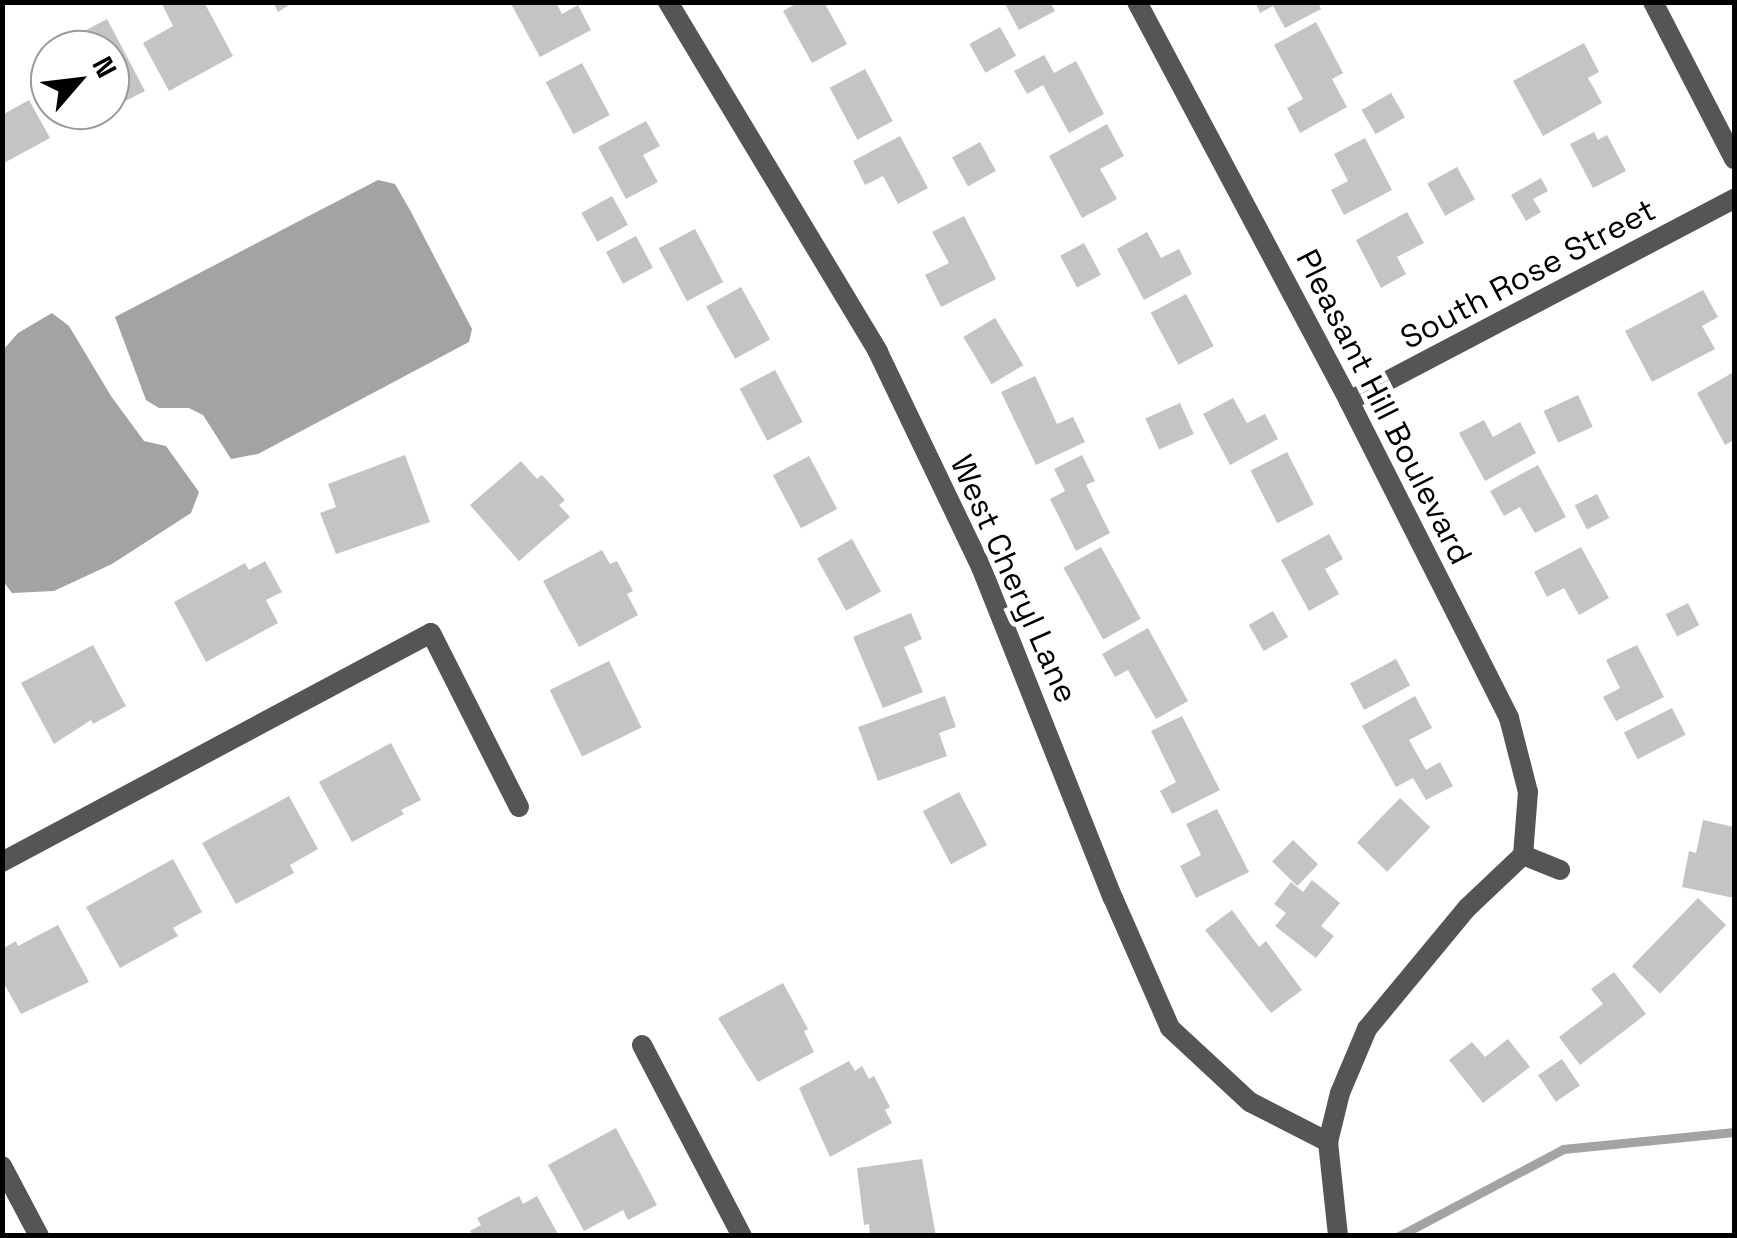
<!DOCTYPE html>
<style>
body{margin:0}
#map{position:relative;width:1737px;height:1238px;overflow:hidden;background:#fff;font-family:"Space Grotesk",sans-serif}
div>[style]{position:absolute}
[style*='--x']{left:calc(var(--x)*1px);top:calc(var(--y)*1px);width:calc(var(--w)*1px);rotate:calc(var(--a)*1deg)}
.water>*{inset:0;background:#a3a3a3}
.stream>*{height:9px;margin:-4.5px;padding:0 4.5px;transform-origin:4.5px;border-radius:4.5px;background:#a3a3a3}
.building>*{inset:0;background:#c4c4c4;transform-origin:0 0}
.street>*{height:20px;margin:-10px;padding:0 10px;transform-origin:10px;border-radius:10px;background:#555}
span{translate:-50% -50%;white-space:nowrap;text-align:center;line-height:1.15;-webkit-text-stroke:10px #fff;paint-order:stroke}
.street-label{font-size:32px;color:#000}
.frame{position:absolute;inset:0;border:5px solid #000;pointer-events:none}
.north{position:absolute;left:30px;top:30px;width:100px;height:100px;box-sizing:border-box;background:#fff;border:2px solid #999;border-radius:50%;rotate:62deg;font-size:28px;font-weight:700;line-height:40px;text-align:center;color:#000}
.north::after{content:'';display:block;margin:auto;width:35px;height:45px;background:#000;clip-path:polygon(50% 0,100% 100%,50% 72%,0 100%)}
</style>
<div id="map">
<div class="water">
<i style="clip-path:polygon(378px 180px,395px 184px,410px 210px,472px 329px,469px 342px,258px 454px,231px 459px,203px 415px,189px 408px,159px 408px,146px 400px,115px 317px)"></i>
<i style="clip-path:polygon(52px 313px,69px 326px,111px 396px,144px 441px,166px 446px,199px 492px,191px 513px,112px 564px,54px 591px,12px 593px,2px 580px,3px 350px,18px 333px)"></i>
</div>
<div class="stream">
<i style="--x:1399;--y:1236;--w:186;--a:-27.9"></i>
<i style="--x:1563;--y:1149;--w:172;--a:-5.7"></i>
</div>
<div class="building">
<i style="clip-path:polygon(161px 2px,204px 2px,233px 56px,169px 91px,143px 43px,173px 26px)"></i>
<i style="clip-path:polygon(273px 2px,294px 2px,278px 12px)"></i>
<i style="clip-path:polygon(510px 2px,556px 2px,562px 14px,578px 5px,591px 30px,540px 57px)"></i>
<i style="clip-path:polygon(799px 2px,824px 2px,847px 44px,812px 63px,783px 11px)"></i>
<i style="clip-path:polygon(1004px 2px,1050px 2px,1055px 11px,1019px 30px)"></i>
<i style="clip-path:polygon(1255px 2px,1318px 2px,1321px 9px,1285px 28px,1273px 6px,1260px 13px)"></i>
<i style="clip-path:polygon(107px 19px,145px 91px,110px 109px,110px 50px,80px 50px,73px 37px)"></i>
<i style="clip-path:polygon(1316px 22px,1343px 73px,1332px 79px,1347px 107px,1300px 133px,1287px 108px,1303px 99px,1274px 45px)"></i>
<i style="left:1000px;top:27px;width:33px;height:35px;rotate:61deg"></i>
<i style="clip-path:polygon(1584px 43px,1599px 72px,1588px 78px,1602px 103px,1543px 136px,1513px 81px)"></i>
<i style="clip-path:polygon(1044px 55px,1054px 73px,1076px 61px,1104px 114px,1069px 133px,1043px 85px,1027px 94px,1014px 71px)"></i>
<i style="left:582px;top:63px;width:59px;height:41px;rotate:62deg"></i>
<i style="left:865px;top:69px;width:59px;height:40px;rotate:62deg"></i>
<i style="left:1391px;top:93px;width:28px;height:34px;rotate:60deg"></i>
<i style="clip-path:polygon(29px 100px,50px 138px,2px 164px,2px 115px)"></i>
<i style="clip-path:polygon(66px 110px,108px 110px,75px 127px)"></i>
<i style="clip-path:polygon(646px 121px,660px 146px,643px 155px,658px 182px,626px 199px,598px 147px)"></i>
<i style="clip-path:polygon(1107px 124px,1124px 156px,1100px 169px,1117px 199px,1082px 218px,1049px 156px)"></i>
<i style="clip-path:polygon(1594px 132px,1598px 140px,1607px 135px,1626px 171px,1593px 188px,1570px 144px)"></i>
<i style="clip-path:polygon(900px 136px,928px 188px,898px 204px,883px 176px,865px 185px,853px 161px)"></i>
<i style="clip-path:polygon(1365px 138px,1392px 190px,1344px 215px,1331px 190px,1348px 181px,1334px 154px)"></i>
<i style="left:980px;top:142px;width:33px;height:32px;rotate:61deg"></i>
<i style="left:1457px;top:167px;width:37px;height:34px;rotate:61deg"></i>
<i style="clip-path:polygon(1541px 178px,1548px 191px,1533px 199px,1541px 212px,1526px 221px,1511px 195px)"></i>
<i style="left:612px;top:196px;width:33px;height:35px;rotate:61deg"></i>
<i style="clip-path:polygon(1407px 212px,1424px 243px,1397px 257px,1406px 274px,1381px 288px,1356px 240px)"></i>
<i style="clip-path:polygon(964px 216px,996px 279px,941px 307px,925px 275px,949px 263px,932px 232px)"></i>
<i style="left:695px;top:229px;width:60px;height:41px;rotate:62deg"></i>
<i style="clip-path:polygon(1147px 232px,1161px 258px,1179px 249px,1192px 274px,1144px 300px,1117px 249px)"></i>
<i style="left:636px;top:236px;width:36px;height:34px;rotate:62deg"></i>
<i style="left:1084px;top:243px;width:36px;height:27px;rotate:62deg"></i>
<i style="left:741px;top:287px;width:60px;height:40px;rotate:61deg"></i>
<i style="clip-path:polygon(1703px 290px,1718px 317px,1702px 326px,1715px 349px,1652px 382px,1625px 331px)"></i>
<i style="left:1186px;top:294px;width:59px;height:40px;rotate:62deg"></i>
<i style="left:995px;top:318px;width:55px;height:37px;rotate:59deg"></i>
<i style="left:775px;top:370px;width:59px;height:40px;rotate:62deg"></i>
<i style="clip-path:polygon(1732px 373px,1734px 440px,1725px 445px,1697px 393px)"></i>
<i style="clip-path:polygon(1035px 376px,1057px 424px,1073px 417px,1085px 442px,1036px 465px,1001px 392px)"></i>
<i style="left:1578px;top:395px;width:35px;height:38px;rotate:65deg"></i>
<i style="clip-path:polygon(1233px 398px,1247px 423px,1265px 414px,1278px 439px,1230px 465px,1203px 414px)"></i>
<i style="left:1180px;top:403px;width:34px;height:38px;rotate:66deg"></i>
<i style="clip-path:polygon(1484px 420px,1493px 437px,1520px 422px,1536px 453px,1485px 481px,1459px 433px)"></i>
<i style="left:1287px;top:452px;width:59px;height:41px;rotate:63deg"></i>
<i style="clip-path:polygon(405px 455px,430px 522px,336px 554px,320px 513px,336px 507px,328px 484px)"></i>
<i style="clip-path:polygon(1082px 455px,1095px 481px,1086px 485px,1110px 533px,1076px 551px,1050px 499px,1065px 491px,1054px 469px)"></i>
<i style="left:809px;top:456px;width:60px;height:41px;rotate:62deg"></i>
<i style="clip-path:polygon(521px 461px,537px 479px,542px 475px,565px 500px,559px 505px,570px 517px,519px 561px,470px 505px)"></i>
<i style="clip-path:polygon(1538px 465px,1566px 517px,1535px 533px,1520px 507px,1504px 516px,1490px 491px)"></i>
<i style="left:1597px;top:494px;width:27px;height:25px;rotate:63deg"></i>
<i style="clip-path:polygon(1329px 534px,1343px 559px,1325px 569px,1339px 594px,1309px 611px,1281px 560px)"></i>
<i style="left:852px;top:539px;width:60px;height:40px;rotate:61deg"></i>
<i style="left:1101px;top:547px;width:82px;height:43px;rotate:61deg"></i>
<i style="clip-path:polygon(1581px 547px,1609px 598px,1579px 615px,1564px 588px,1547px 597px,1534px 572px)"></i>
<i style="clip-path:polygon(602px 550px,610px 564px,617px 561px,633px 591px,627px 594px,638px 615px,579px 647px,543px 581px)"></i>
<i style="clip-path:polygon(265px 561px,282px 592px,266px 600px,278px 623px,206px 662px,174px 602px,245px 563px,249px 570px)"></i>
<i style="left:1688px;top:603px;width:25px;height:25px;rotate:63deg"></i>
<i style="left:1273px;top:611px;width:30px;height:28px;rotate:60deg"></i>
<i style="clip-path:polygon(911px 613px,922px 639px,904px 647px,923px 692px,883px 708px,853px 637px)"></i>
<i style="clip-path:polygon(1148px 628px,1188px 701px,1156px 719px,1128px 670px,1115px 677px,1102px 654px)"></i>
<i style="clip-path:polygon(93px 645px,126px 706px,93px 724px,91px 720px,54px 744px,21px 683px)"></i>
<i style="clip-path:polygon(1637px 645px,1664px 697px,1616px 721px,1603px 697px,1620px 688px,1606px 660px)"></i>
<i style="left:1396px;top:659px;width:30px;height:52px;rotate:62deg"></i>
<i style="left:609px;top:661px;width:74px;height:66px;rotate:64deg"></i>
<i style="clip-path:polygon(945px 696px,956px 727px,939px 733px,947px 756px,878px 781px,858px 727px)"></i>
<i style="clip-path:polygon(1415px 696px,1432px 728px,1409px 740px,1426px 770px,1440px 762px,1453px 786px,1426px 800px,1413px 778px,1396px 787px,1362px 726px)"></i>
<i style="left:1672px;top:708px;width:30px;height:54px;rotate:63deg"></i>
<i style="clip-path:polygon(1182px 716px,1220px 790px,1172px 814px,1160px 791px,1176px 782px,1151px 731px)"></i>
<i style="clip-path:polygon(391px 743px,421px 800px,401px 810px,404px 814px,352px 842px,319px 782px)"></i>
<i style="left:959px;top:792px;width:60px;height:41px;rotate:62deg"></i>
<i style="clip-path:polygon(289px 796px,318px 849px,290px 865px,294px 873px,236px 904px,202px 843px)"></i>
<i style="left:1400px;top:798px;width:42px;height:62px;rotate:44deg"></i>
<i style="clip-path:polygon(1217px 809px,1249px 872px,1196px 898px,1180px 866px,1201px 855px,1186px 824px)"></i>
<i style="clip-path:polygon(1703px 820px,1734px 827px,1734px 898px,1682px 887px,1689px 851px,1696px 853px)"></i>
<i style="left:1293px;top:840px;width:35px;height:30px;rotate:44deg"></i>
<i style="clip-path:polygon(173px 859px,202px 912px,173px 928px,178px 936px,120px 968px,86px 907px)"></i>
<i style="clip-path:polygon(1312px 880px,1340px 903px,1321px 926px,1334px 936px,1316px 958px,1275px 926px,1286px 913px,1274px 904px,1291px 882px,1303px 892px)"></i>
<i style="left:1698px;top:898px;width:39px;height:95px;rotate:44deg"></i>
<i style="clip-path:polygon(1232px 910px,1259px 947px,1266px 941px,1302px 990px,1271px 1013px,1205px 930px)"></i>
<i style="clip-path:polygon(58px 925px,89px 982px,21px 1014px,2px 980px,2px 949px,16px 941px,18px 946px)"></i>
<i style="clip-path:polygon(1614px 972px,1646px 1014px,1580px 1065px,1559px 1037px,1603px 1004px,1591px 989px)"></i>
<i style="clip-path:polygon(783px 983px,808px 1029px,804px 1031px,814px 1052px,758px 1082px,718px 1018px)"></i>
<i style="clip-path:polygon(1508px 1039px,1530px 1067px,1483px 1103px,1449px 1060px,1472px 1042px,1485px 1057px)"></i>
<i style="left:1562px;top:1059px;width:32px;height:29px;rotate:56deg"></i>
<i style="clip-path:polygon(849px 1061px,855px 1071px,862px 1066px,869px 1079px,874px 1076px,890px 1107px,885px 1110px,892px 1123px,830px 1157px,799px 1088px)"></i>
<i style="clip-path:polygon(616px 1128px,657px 1205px,628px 1220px,623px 1210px,584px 1231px,548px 1165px)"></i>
<i style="clip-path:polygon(922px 1159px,936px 1236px,870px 1236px,869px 1224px,864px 1225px,857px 1168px)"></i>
<i style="clip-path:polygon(519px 1196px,523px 1204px,537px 1196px,559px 1236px,473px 1236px,470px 1231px,481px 1225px,477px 1218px)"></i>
</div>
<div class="street">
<i style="--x:668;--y:2;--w:408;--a:59"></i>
<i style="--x:878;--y:352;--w:238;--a:64.4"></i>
<i style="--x:981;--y:567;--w:356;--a:68.3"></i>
<i style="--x:1113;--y:898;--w:142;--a:66.3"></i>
<i style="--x:1170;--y:1028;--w:109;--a:42.8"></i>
<i style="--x:1250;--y:1102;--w:88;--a:27.1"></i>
<i style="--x:1137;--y:2;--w:452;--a:62"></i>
<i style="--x:1349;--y:401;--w:355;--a:63.2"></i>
<i style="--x:1509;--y:718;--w:76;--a:75.6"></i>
<i style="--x:1528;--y:792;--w:63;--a:94.5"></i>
<i style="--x:1523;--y:855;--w:77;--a:136.6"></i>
<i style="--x:1467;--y:908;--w:157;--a:129.6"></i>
<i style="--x:1367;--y:1029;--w:69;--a:112.9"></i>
<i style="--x:1340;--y:1093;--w:50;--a:103.8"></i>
<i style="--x:1328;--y:1142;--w:95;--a:83.9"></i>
<i style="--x:1653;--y:2;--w:177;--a:62.7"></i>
<i style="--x:1349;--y:401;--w:435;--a:-27.7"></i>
<i style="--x:1523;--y:855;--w:40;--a:22"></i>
<i style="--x:2;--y:862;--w:486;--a:-28.1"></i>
<i style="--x:431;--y:633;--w:195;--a:63.2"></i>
<i style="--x:642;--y:1045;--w:216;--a:62.4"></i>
<i style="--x:2;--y:1166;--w:79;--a:62.1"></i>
</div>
<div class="street-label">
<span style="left:1528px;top:274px;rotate:-28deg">South Rose Street</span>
<span style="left:1384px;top:407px;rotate:63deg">Pleasant Hill Boulevard</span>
<span style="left:1014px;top:579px;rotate:66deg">West Cheryl Lane</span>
</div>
<div class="frame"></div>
<div class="north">N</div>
</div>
